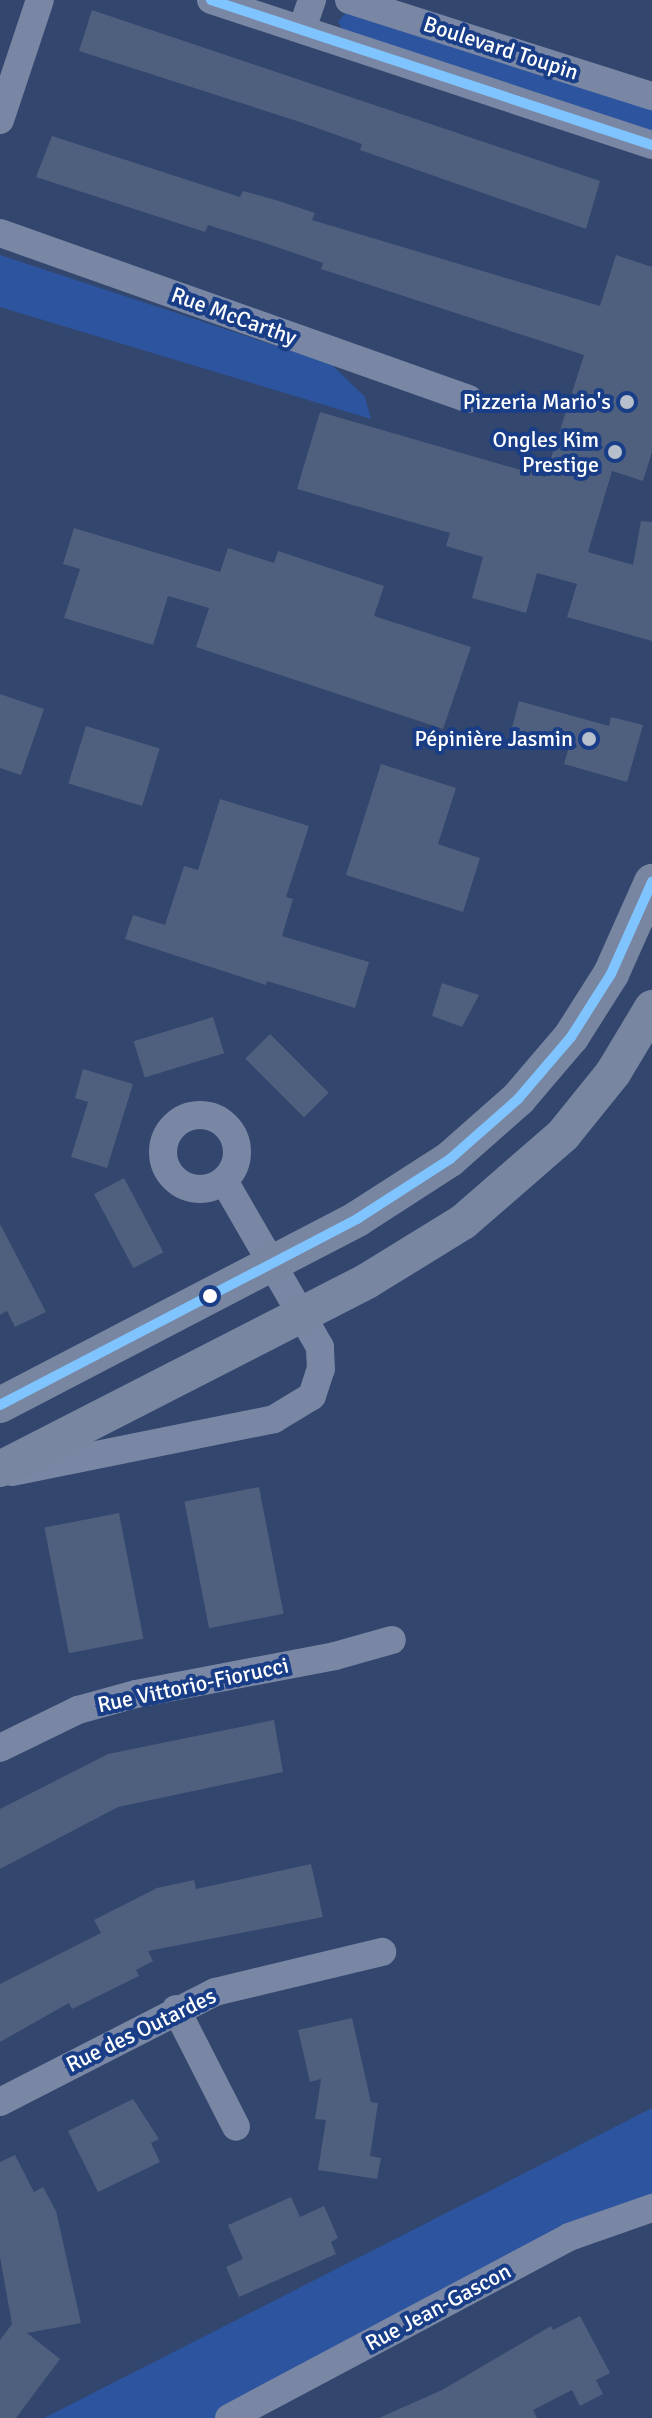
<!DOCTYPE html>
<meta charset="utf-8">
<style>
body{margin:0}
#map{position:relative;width:652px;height:2418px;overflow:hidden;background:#32466e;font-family:Signika,sans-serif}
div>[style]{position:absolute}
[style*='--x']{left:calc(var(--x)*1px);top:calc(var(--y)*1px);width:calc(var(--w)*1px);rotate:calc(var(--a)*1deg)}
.green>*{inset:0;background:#2d549e}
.building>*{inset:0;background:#4f5f7e;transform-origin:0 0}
.minor>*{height:28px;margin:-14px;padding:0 14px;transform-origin:14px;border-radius:14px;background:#7987a4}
.minor>.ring{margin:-14px;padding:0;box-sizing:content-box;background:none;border:28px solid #7987a4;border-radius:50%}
.major>*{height:36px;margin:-18px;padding:0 18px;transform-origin:18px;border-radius:18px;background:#7886a1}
.bus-1>*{height:10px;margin:-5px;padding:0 5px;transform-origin:5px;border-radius:5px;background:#80c4ff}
.dots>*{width:22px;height:22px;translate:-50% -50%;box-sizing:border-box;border:4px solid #193e87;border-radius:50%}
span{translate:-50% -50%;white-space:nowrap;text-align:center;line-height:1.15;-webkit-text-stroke:8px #193e87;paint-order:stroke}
.street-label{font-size:22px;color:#fff}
.poi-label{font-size:22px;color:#fff}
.right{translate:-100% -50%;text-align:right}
</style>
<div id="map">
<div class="green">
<i style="clip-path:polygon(347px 11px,652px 107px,652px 132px,344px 32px,338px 22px)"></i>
<i style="clip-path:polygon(0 255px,331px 364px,365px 397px,371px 419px,0 307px)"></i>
<i style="clip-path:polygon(652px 2108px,652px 2208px,229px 2418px,44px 2418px)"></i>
</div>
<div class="building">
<i style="clip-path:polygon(92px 10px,600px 181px,586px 229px,360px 150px,362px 144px,300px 122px,79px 51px)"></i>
<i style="clip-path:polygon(52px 136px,240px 197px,243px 191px,279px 201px,315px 213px,312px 220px,600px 306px,616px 255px,652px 267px,652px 452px,643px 481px,612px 471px,588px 552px,633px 565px,641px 521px,652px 522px,652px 641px,567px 617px,577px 584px,537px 573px,526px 613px,472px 598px,483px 557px,446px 546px,450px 533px,297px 489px,320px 412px,545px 477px,584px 355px,321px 269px,323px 263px,265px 243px,208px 225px,205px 232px,36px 177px)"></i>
<i style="clip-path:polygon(74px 528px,220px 572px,228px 548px,274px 563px,278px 551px,384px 586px,374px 616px,471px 647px,443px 729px,196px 647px,209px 608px,168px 596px,153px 645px,64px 618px,80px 569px,63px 564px)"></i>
<i style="clip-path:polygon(0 694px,44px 709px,21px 775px,0 768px)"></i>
<i style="clip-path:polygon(519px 701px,609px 726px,611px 717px,643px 725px,627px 782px,564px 764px,569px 747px,511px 731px)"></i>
<i style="left:86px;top:726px;width:77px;height:60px;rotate:17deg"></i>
<i style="clip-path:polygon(381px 764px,456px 788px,438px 844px,480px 858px,463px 912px,346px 875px)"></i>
<i style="clip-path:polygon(220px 799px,309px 826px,286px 897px,293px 899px,282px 936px,369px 962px,355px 1008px,267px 981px,266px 985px,125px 939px,133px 915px,165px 925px,184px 866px,198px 870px)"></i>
<i style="clip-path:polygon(442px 983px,479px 995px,462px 1027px,432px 1016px)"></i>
<i style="left:213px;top:1017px;width:38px;height:83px;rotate:73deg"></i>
<i style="left:270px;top:1034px;width:83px;height:35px;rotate:45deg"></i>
<i style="clip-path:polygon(83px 1069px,133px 1084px,107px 1168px,71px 1157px,88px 1102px,75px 1098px)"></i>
<i style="left:124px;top:1178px;width:84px;height:34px;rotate:62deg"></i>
<i style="clip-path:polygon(0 1224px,46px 1312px,15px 1327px,7px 1311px,0 1315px)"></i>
<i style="left:259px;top:1487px;width:129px;height:76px;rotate:79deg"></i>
<i style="left:119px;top:1513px;width:128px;height:76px;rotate:79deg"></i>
<i style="clip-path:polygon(274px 1720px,283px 1772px,118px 1807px,0 1869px,0 1809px,108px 1754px)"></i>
<i style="clip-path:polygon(311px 1864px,323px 1917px,148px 1951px,153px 1961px,136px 1970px,139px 1976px,72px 2009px,69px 2003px,0 2042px,0 1984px,101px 1933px,94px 1920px,157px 1888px,194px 1880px,196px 1889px)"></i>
<i style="clip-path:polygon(352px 2018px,371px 2102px,378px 2103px,370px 2156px,381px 2158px,377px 2179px,318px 2170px,326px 2120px,315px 2119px,321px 2079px,310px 2082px,298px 2030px)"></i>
<i style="clip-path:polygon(133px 2099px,159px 2139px,151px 2143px,160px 2162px,98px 2192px,68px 2131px)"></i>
<i style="clip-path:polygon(15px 2155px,34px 2192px,43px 2187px,56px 2211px,81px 2323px,27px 2333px,60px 2359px,16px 2418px,0 2418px,0 2340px,12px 2324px,0 2257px,0 2162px)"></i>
<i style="clip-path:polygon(291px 2197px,300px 2217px,324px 2206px,338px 2238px,331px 2242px,336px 2254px,239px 2297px,226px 2267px,243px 2259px,228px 2225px)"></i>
<i style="clip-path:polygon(580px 2316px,610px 2373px,596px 2380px,603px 2394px,580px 2406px,572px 2390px,533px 2410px,537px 2418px,379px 2418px,442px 2390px,551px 2326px,553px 2330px)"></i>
</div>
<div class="minor">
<i style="--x:211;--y:0;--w:464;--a:18.2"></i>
<i style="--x:349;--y:0;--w:318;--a:17.6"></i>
<i style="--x:302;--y:29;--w:31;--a:-71"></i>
<i style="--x:0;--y:120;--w:126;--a:-71.6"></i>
<i style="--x:0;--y:233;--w:497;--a:19.5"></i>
<i class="ring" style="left:163px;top:1115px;width:46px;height:46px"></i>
<i style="--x:12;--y:1472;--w:267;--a:-11.4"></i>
<i style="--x:274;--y:1419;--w:44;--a:-31.2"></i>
<i style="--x:312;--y:1396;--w:28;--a:-72"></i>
<i style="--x:321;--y:1369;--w:22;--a:-93"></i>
<i style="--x:320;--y:1347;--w:192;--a:-120"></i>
<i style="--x:0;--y:1748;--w:87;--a:-26"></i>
<i style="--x:78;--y:1710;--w:60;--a:-15.4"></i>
<i style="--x:136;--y:1694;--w:203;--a:-10.8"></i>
<i style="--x:335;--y:1656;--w:59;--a:-15.7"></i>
<i style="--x:176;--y:2009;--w:132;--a:63"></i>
<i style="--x:0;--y:2102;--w:242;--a:-27.1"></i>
<i style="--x:215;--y:1992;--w:172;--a:-13.5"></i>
<i style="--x:229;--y:2418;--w:385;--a:-28"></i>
<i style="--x:569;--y:2237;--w:88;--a:-19.3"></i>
</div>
<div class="major">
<i style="--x:0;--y:1405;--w:403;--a:-27.5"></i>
<i style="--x:357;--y:1219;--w:111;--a:-32.8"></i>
<i style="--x:450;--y:1159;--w:91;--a:-41.4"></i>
<i style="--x:518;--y:1099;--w:82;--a:-49.5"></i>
<i style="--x:571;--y:1037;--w:75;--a:-57.6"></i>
<i style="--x:611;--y:974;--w:101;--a:-66"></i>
<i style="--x:0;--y:1469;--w:412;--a:-27.1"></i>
<i style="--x:367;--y:1281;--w:113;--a:-31.6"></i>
<i style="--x:463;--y:1222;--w:133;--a:-41"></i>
<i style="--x:563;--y:1135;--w:80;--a:-51.1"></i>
<i style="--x:613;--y:1073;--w:76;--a:-59"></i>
</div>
<div class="bus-1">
<i style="--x:211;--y:0;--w:464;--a:18.2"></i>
<i style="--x:0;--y:1405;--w:403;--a:-27.5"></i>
<i style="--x:357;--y:1219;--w:111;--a:-32.8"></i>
<i style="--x:450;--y:1159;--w:91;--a:-41.4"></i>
<i style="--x:518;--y:1099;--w:82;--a:-49.5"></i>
<i style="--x:571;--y:1037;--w:75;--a:-57.6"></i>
<i style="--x:611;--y:974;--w:101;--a:-66"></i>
</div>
<div class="dots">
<i style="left:627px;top:402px;background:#b7becc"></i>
<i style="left:615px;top:452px;background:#b7becc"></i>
<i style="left:589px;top:739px;background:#b7becc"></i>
<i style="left:210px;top:1296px;background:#fff"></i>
</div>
<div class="street-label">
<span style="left:501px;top:48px;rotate:18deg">Boulevard Toupin</span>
<span style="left:234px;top:316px;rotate:20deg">Rue McCarthy</span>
<span style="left:193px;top:1685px;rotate:-12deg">Rue Vittorio-Fiorucci</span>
<span style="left:141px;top:2030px;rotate:-26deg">Rue des Outardes</span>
<span style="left:438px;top:2307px;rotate:-28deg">Rue Jean-Gascon</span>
</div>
<div class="poi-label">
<span class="right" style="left:611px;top:402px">Pizzeria Mario's</span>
<span class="right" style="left:599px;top:452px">Ongles Kim<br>Prestige</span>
<span class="right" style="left:573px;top:739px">Pépinière Jasmin</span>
</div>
</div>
